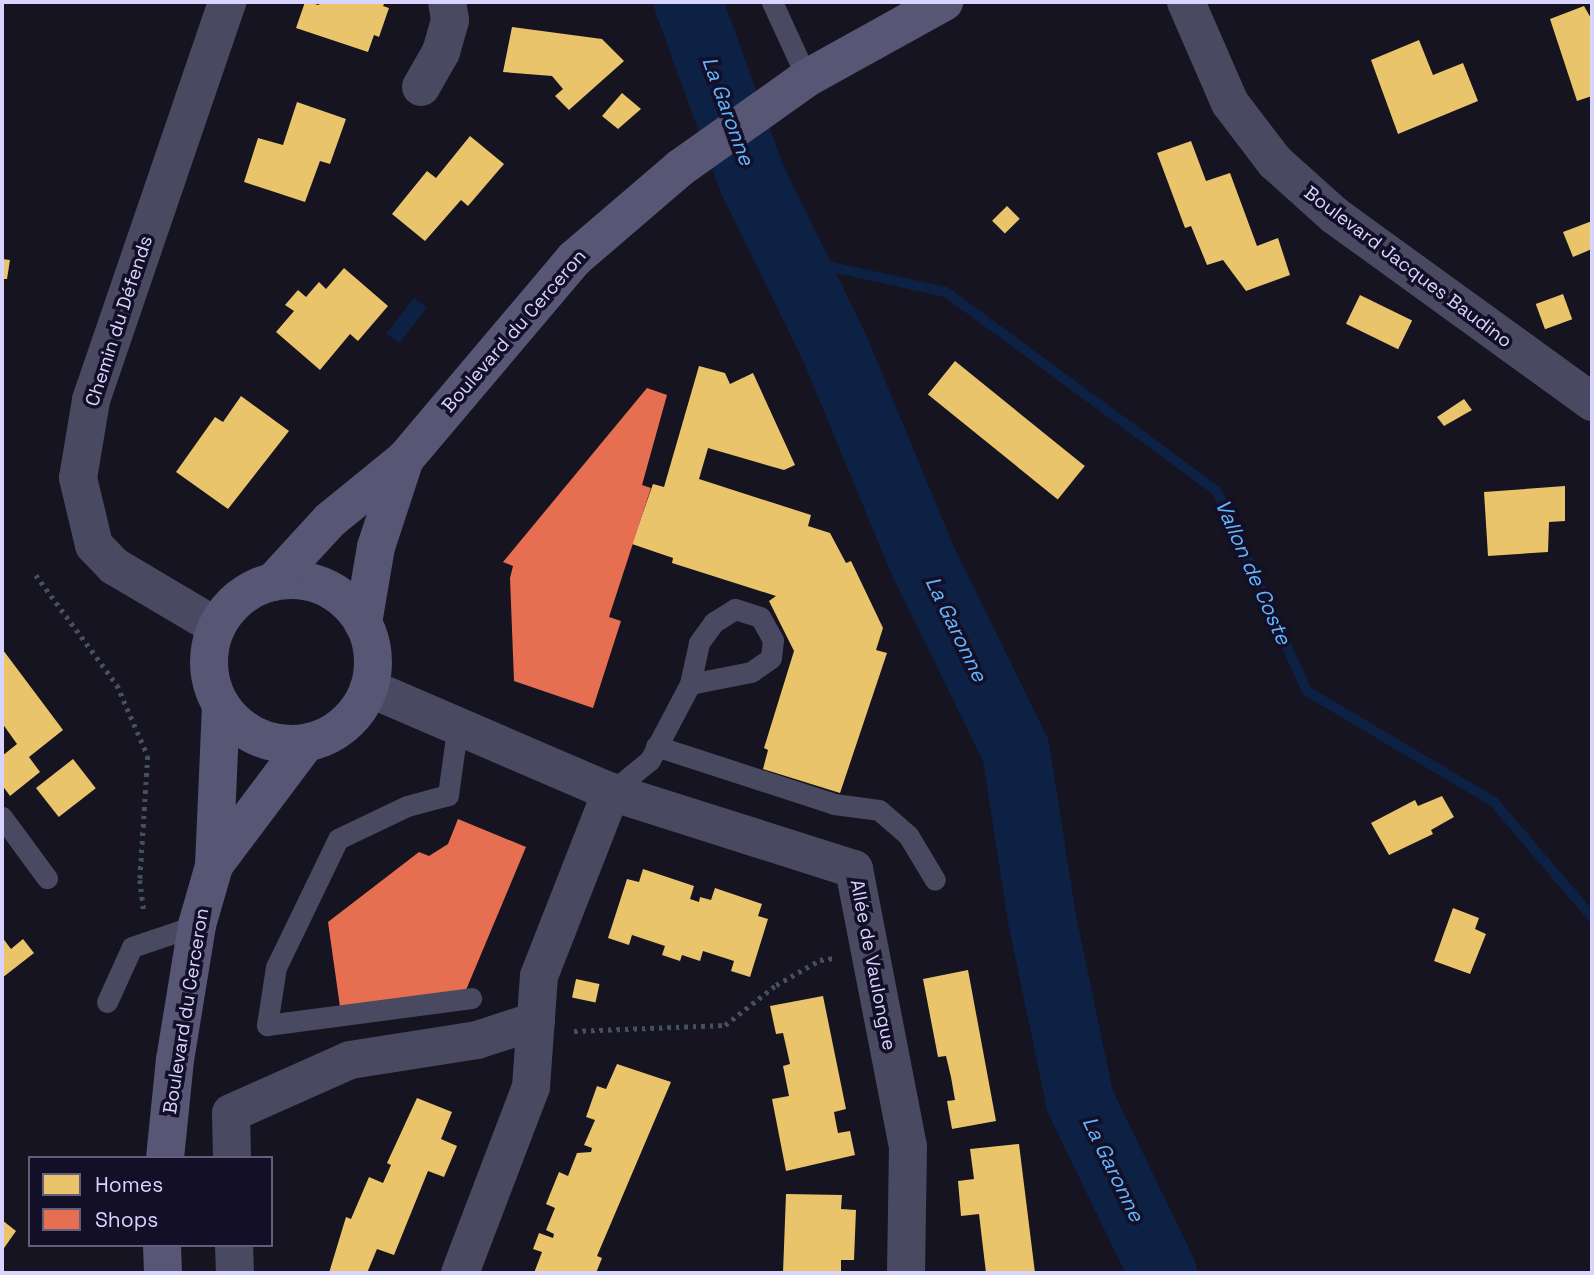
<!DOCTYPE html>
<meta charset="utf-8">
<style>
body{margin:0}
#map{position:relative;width:1594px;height:1275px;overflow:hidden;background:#161421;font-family:"Space Grotesk",sans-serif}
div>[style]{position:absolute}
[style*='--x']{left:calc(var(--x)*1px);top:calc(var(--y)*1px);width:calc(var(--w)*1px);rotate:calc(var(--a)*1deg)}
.water>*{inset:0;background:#0d2144;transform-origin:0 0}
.homes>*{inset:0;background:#e9c46a;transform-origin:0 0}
.shops>*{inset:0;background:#e76f51}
.stream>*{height:10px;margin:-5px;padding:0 5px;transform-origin:5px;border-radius:5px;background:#0d2144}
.river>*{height:68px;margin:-34px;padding:0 34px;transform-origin:34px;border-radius:34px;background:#0d2144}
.path>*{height:4.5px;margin-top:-2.25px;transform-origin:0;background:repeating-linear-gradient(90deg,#44505f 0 3.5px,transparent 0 8.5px)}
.lane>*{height:21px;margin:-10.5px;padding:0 10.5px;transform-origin:10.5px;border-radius:10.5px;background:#4a4962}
.street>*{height:38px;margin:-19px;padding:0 19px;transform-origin:19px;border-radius:19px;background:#4a4962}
.secondary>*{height:38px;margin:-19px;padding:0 19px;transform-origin:19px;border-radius:19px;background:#575674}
.secondary>.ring{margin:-19px;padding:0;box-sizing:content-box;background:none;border:38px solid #575674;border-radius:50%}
span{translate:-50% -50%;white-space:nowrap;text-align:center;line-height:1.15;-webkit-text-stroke:7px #130f26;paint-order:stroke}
.street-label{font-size:19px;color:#d9d4ff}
.water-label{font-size:21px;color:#62b6ff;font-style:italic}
.frame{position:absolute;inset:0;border:4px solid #d9d4ff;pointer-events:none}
.legend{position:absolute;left:28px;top:1156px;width:245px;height:91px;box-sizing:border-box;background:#130f26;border:2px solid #625e7d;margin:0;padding:9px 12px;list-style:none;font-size:21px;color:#d9d4ff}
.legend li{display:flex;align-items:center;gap:14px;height:35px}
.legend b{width:35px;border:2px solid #625e7d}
</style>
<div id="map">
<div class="water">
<i style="clip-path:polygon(674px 2px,709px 2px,763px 145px,791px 258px,766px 232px,737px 175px)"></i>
<i style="left:414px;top:298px;width:16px;height:45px;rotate:38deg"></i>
</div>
<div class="homes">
<i style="clip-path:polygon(305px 2px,319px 5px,320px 2px,385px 2px,383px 6px,389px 8px,379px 37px,374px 35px,368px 52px,296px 28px)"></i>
<i style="clip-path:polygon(1584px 6px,1592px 20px,1592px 96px,1577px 101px,1550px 19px)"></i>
<i style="clip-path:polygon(512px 27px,602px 39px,624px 61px,569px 110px,555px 96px,563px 89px,552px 76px,503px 72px)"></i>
<i style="clip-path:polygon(1419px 40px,1433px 75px,1463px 63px,1478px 101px,1398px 134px,1371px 60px)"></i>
<i style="clip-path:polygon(622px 93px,641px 109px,618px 129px,602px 116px)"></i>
<i style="clip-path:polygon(297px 102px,346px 119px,330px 164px,320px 161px,305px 202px,244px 182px,258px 138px,283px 145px)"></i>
<i style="clip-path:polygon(470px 136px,504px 164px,468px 206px,461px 200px,425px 241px,392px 214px,427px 171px,436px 178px)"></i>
<i style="clip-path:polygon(1191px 141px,1206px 181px,1230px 173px,1257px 246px,1278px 238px,1290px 275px,1246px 291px,1223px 260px,1207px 265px,1191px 226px,1185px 228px,1157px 153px)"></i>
<i style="left:1007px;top:206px;width:18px;height:21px;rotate:45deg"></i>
<i style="clip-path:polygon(1592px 221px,1592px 249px,1573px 257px,1563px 232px)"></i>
<i style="clip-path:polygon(2px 259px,10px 260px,7px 279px,2px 279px)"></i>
<i style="clip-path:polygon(344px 268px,388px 306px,358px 341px,350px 334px,320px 370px,276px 332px,294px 311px,285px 305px,298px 290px,306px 297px,319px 282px,326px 289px)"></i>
<i style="left:1563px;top:294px;width:27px;height:29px;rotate:70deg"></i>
<i style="left:1360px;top:295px;width:58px;height:32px;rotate:26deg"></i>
<i style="left:955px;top:361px;width:167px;height:43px;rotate:39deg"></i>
<i style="clip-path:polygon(699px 366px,725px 373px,730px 384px,753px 373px,795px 465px,784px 470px,708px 448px,699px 479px,811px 515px,808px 526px,830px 533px,846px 563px,851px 561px,883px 628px,876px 650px,887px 653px,840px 793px,763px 769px,768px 750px,764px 748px,794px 651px,769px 601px,776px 596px,672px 563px,673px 558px,632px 544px,653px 484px,664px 487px)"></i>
<i style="clip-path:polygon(241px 396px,289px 431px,228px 509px,176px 472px,215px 417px,223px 422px)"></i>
<i style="clip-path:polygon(1464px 399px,1472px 410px,1444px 426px,1437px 417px)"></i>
<i style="clip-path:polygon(1565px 486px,1565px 521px,1549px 522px,1548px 552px,1488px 556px,1484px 492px)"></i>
<i style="clip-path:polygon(3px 650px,63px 730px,29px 757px,40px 772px,10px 796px,2px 785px,2px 756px,17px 744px,2px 723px)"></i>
<i style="left:73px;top:759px;width:37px;height:47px;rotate:52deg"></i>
<i style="clip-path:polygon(1442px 796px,1454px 817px,1431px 830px,1433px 834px,1389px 855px,1371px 823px,1415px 800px,1418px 806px)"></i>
<i style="clip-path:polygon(643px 869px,694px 886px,690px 899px,699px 902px,700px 897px,711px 900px,715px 888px,762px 904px,758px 916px,768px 919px,750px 977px,731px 971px,734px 961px,703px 951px,700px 961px,682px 955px,680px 961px,662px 955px,665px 946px,632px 935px,629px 945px,608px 938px,627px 879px,639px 882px)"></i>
<i style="clip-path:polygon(1453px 908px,1479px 918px,1475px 929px,1486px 934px,1470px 974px,1434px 961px)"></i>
<i style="clip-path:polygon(2px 937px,11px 949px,23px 939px,34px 953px,2px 978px)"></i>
<i style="clip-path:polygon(968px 970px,996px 1121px,952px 1129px,947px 1101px,955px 1100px,951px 1077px,946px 1056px,938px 1057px,923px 979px)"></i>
<i style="left:576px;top:979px;width:24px;height:19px;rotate:12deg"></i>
<i style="clip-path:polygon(823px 996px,846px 1109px,834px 1112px,836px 1123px,838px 1133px,850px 1131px,855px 1155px,786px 1171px,772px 1099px,789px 1096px,783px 1066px,790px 1064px,783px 1033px,776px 1034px,770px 1006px)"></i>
<i style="clip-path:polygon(617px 1064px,671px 1082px,597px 1256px,602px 1258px,596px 1273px,534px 1273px,542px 1252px,533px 1249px,539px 1233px,553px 1238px,554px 1234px,546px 1230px,555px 1208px,546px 1204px,559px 1172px,568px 1176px,577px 1153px,591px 1152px,592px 1148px,584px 1145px,595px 1120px,586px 1117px,597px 1086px,606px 1089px)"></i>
<i style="clip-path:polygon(417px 1098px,452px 1112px,441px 1139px,457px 1146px,444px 1177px,428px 1171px,394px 1255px,377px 1249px,367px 1273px,329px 1273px,346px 1217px,351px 1219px,369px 1177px,383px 1183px,391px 1165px,387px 1163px)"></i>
<i style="clip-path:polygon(1019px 1144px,1035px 1273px,986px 1273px,979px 1214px,961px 1216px,958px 1181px,974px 1179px,970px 1149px)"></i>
<i style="clip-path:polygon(786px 1194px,842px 1195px,841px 1209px,856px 1210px,854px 1260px,841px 1260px,841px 1273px,783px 1273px)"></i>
<i style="clip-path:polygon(2px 1220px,16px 1231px,2px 1251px)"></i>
</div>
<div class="shops">
<i style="clip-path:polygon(647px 388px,667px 395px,642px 485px,651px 488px,609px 617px,621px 621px,593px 708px,514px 681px,510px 578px,513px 566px,503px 562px)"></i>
<i style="clip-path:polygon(458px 819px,526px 847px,466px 990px,340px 1007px,328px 922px,419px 852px,429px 856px,448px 844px)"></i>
</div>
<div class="stream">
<i style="--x:791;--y:258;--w:159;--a:12.4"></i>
<i style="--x:946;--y:292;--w:336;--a:36.3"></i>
<i style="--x:1217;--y:491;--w:219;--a:65.8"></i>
<i style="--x:1307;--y:691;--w:217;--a:30.7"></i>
<i style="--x:1494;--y:802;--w:151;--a:49.6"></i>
</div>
<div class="river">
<i style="--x:688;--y:2;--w:188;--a:70.1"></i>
<i style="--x:752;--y:179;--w:184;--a:63.9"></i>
<i style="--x:833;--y:344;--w:235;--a:67.5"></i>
<i style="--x:923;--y:561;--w:212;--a:63.9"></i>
<i style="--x:1016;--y:751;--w:170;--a:81.2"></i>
<i style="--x:1042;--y:919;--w:186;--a:78.2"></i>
<i style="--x:1080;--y:1101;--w:191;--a:64.2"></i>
</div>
<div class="path">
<i style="--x:36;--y:575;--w:137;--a:53.6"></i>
<i style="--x:117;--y:685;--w:77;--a:66.4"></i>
<i style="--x:148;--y:756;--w:124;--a:93.7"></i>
<i style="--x:140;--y:880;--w:34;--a:83"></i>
<i style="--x:574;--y:1031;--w:151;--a:-2.3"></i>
<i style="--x:725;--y:1025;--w:65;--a:-38.1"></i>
<i style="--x:776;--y:985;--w:51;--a:-29.6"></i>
<i style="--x:820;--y:960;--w:15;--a:-8"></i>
</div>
<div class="lane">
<i style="--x:772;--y:2;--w:84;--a:65.3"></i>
<i style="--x:458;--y:723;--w:73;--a:97.9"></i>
<i style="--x:448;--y:795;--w:42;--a:165"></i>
<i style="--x:407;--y:806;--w:76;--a:154.4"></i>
<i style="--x:338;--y:839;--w:142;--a:115.8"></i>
<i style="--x:276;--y:967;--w:59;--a:98.8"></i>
<i style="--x:267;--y:1025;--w:206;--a:-7.5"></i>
<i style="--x:656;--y:746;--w:187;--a:18"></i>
<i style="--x:834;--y:804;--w:45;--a:7.6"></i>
<i style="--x:879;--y:810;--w:38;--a:41"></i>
<i style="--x:908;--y:835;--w:52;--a:59"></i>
<i style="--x:611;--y:792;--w:50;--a:-39.4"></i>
<i style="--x:650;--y:760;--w:86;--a:-62.2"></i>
<i style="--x:690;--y:684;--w:62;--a:-11.1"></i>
<i style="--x:751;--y:672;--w:24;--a:-35"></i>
<i style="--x:771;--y:658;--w:18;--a:-84"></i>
<i style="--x:773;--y:640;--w:26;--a:-119"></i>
<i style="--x:760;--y:617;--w:26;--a:-162"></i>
<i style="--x:735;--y:609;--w:25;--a:148"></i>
<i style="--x:714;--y:622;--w:26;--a:126"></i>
<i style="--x:699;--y:643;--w:42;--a:102.4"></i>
<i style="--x:2;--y:817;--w:76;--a:53.6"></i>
<i style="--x:107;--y:1002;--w:60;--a:-65.6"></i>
<i style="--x:132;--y:947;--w:69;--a:-18.7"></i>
</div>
<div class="street">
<i style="--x:1186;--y:2;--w:110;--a:66.5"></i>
<i style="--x:1230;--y:103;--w:74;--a:52.7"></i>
<i style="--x:1275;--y:162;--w:79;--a:41.9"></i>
<i style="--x:1334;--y:215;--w:319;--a:35.9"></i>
<i style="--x:421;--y:87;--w:40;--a:-60.3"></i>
<i style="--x:441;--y:52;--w:33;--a:-74"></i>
<i style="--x:450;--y:20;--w:18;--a:-99"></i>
<i style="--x:217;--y:627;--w:120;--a:-149.4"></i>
<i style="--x:114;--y:566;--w:29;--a:-134"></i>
<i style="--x:94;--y:545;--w:69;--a:-103.4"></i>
<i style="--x:78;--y:478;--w:79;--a:-80.5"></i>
<i style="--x:91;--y:400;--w:421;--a:-71.1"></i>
<i style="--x:369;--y:688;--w:263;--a:23.3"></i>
<i style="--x:611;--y:792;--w:255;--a:17.6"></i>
<i style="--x:854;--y:869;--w:282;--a:79"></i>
<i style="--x:908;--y:1146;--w:127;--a:90.9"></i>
<i style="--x:232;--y:1158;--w:45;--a:-91.3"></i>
<i style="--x:231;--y:1113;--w:130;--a:-24"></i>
<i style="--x:350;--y:1060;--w:129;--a:-8.9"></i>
<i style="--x:477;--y:1040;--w:62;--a:-17.9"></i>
<i style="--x:234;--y:1245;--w:28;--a:88"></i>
<i style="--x:460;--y:1273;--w:199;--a:-69.1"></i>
<i style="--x:531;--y:1087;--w:111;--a:-85.9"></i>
<i style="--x:539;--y:976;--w:198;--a:-68.6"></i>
</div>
<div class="secondary">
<i class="ring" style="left:209px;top:580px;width:126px;height:126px"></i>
<i style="--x:273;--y:582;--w:84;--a:-47.4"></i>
<i style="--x:330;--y:520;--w:97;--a:-39.1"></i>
<i style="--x:405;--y:459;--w:262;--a:-49.8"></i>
<i style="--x:574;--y:259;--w:140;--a:-40.6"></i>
<i style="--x:680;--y:168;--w:156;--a:-35.3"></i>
<i style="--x:807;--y:78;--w:157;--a:-29"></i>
<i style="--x:363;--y:623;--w:77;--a:-80.3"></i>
<i style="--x:376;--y:547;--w:93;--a:-71.8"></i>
<i style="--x:215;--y:864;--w:150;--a:-53.1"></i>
<i style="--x:165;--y:1158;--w:99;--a:-84.2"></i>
<i style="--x:175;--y:1060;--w:137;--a:-80.7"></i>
<i style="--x:197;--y:925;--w:61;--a:-73.9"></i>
<i style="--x:214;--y:866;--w:161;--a:-87.5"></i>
<i style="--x:162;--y:1245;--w:28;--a:88"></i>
</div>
<div class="street-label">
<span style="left:1408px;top:267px;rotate:37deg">Boulevard Jacques Baudino</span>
<span style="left:119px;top:321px;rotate:-72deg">Chemin du Défends</span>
<span style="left:514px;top:331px;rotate:-49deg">Boulevard du Cerceron</span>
<span style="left:873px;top:965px;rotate:79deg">Allée de Vaulongue</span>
<span style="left:186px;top:1011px;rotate:-81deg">Boulevard du Cerceron</span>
</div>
<div class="water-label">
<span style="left:728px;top:111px;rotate:70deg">La Garonne</span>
<span style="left:1253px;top:572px;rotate:66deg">Vallon de Coste</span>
<span style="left:956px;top:629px;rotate:64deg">La Garonne</span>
<span style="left:1113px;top:1169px;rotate:64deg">La Garonne</span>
</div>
<div class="frame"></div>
<ul class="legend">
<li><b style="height:19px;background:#e9c46a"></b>Homes</li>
<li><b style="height:19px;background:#e76f51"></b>Shops</li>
</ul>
</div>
